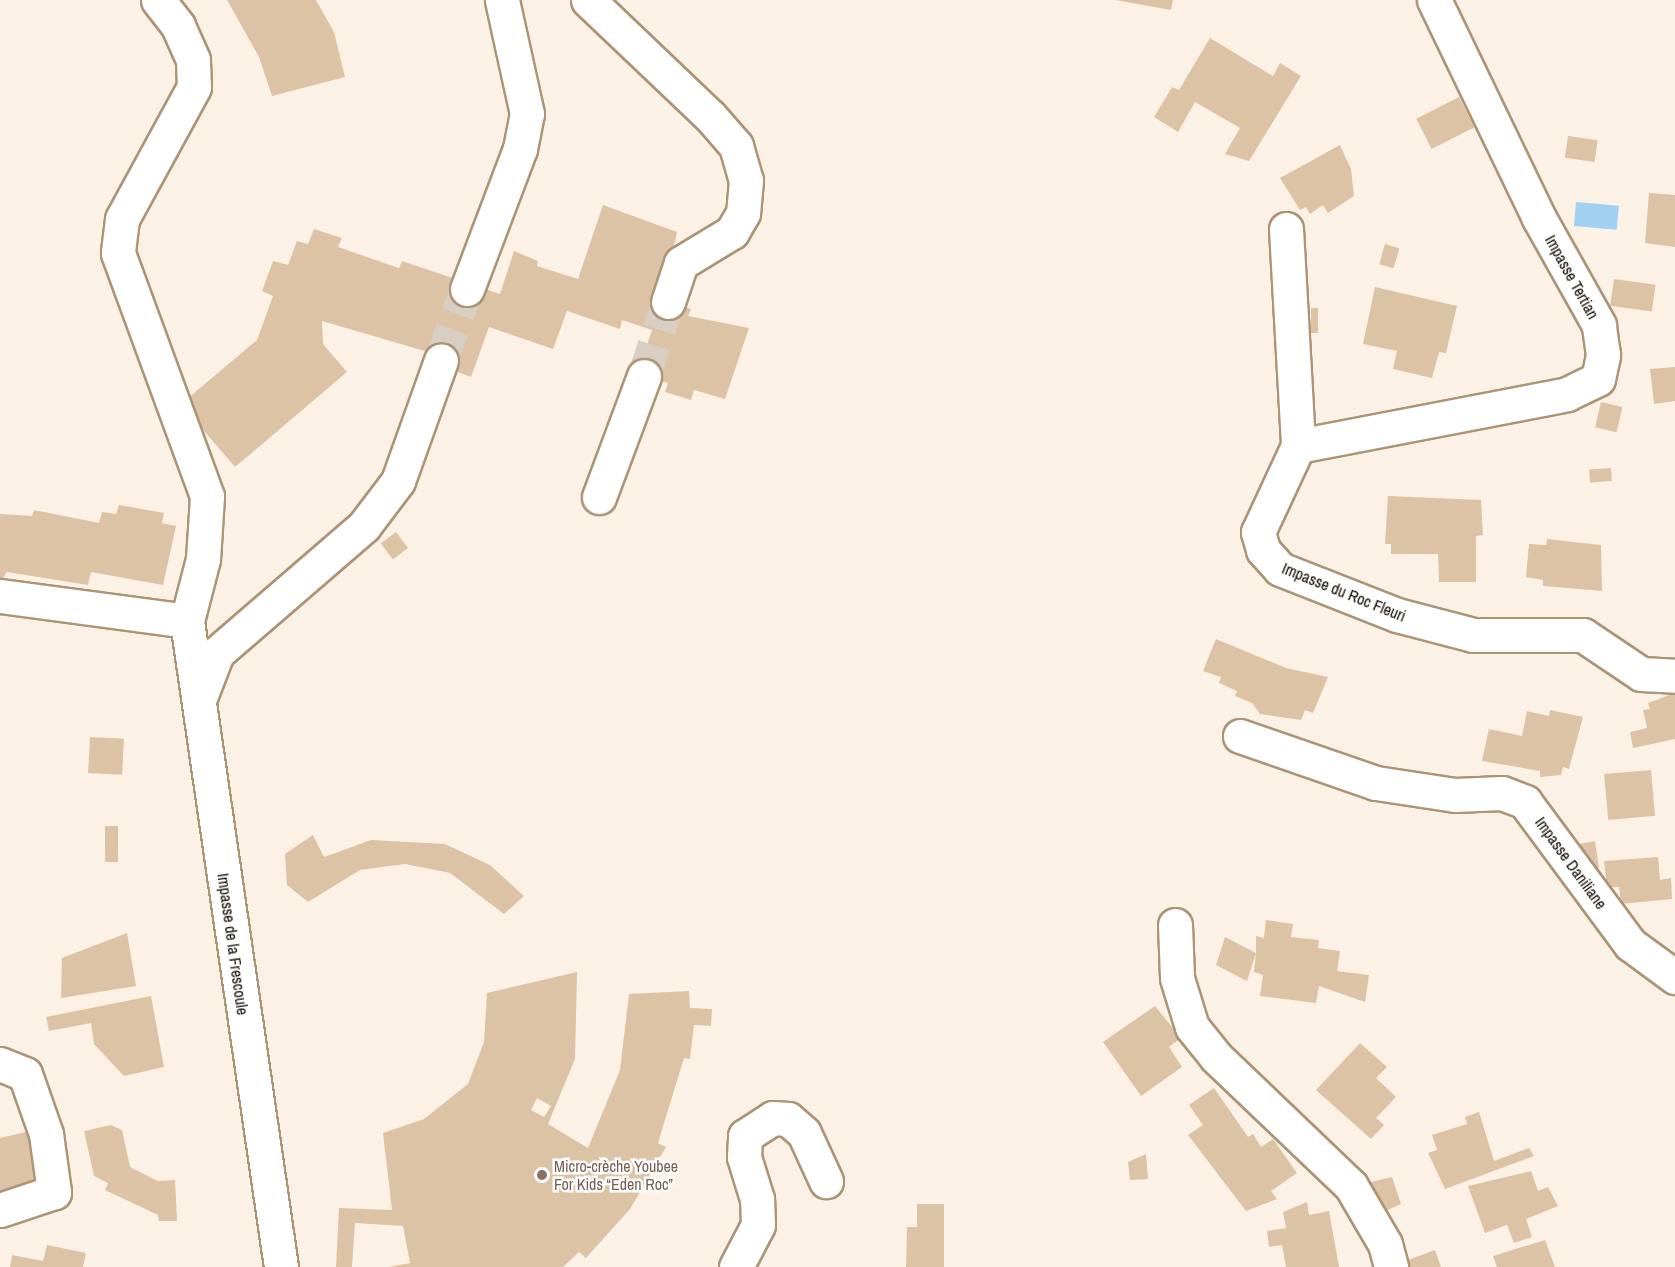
<!DOCTYPE html>
<meta charset="utf-8">
<style>
body{margin:0}
#map{position:relative;width:1675px;height:1267px;overflow:hidden;background:#fbf1e4;font-family:"Archivo Narrow",sans-serif}
div>[style]{position:absolute}
[style*='--x']{left:calc(var(--x)*1px);top:calc(var(--y)*1px);width:calc(var(--w)*1px);rotate:calc(var(--a)*1deg)}
.water>*{inset:0;background:#a0d1f2;transform-origin:0 0}
.building>*{inset:0;background:#dcc3a5;transform-origin:0 0}
.minor-tunnel>*{height:33px;margin-top:-16.5px;transform-origin:0;background:repeating-linear-gradient(90deg,#d8cec2 0 33px,transparent 0 49px)}
.roads{filter:drop-shadow(2px 0 #ac9477) drop-shadow(-2px 0 #ac9477) drop-shadow(0 2px #ac9477) drop-shadow(0 -2px #ac9477)}
.minor>*{height:33px;margin:-16.5px;padding:0 16.5px;transform-origin:16.5px;border-radius:16.5px;background:#fff}
.dots>*{width:16px;height:16px;translate:-50% -50%;box-sizing:border-box;border:3px solid #fff;border-radius:50%}
span{translate:-50% -50%;white-space:nowrap;text-align:center;line-height:1.15;-webkit-text-stroke:5px #fff;paint-order:stroke}
.street-label{font-size:16px;color:#130a03}
.education-label{font-size:16px;color:#785e54}
.left{translate:0 -50%;text-align:left}
</style>
<div id="map">
<div class="water">
<i style="left:1576px;top:202px;width:43px;height:24px;rotate:5deg"></i>
</div>
<div class="building">
<i style="clip-path:polygon(227px 0,316px 0,334px 32px,345px 77px,272px 96px,259px 57px)"></i>
<i style="clip-path:polygon(1115px 0,1173px 0,1171px 10px)"></i>
<i style="clip-path:polygon(1210px 38px,1273px 76px,1280px 63px,1301px 76px,1249px 161px,1225px 154px,1240px 128px,1195px 102px,1178px 132px,1154px 117px,1172px 87px,1179px 90px)"></i>
<i style="left:1459px;top:97px;width:34px;height:48px;rotate:63deg"></i>
<i style="left:1568px;top:136px;width:30px;height:22px;rotate:8deg"></i>
<i style="clip-path:polygon(1340px 145px,1351px 169px,1354px 196px,1328px 213px,1323px 205px,1310px 214px,1306px 207px,1300px 210px,1280px 178px)"></i>
<i style="clip-path:polygon(1649px 193px,1675px 195px,1675px 247px,1645px 243px)"></i>
<i style="clip-path:polygon(603px 205px,677px 232px,663px 300px,691px 309px,688px 316px,749px 328px,725px 399px,694px 390px,691px 400px,665px 392px,668px 383px,638px 373px,652px 330px,622px 320px,620px 329px,567px 311px,553px 349px,489px 327px,471px 377px,447px 368px,435px 354px,322px 321px,323px 344px,347px 372px,235px 467px,181px 404px,257px 340px,273px 296px,262px 291px,273px 261px,288px 265px,297px 241px,308px 244px,314px 229px,342px 238px,338px 247px,399px 268px,402px 261px,500px 294px,514px 251px,538px 261px,537px 266px,578px 279px)"></i>
<i style="left:1385px;top:244px;width:15px;height:21px;rotate:16deg"></i>
<i style="left:1614px;top:279px;width:42px;height:27px;rotate:8deg"></i>
<i style="clip-path:polygon(1375px 287px,1457px 306px,1446px 353px,1439px 352px,1432px 378px,1393px 369px,1397px 351px,1363px 344px)"></i>
<i style="left:1311px;top:308px;width:7px;height:25px"></i>
<i style="clip-path:polygon(1675px 367px,1675px 401px,1654px 404px,1650px 369px)"></i>
<i style="left:1601px;top:402px;width:22px;height:26px;rotate:13deg"></i>
<i style="left:1611px;top:468px;width:13px;height:22px;rotate:86deg"></i>
<i style="clip-path:polygon(1388px 496px,1481px 500px,1483px 535px,1476px 536px,1476px 582px,1439px 582px,1438px 554px,1391px 554px,1391px 544px,1385px 544px)"></i>
<i style="clip-path:polygon(119px 505px,164px 513px,162px 523px,176px 526px,163px 585px,91px 572px,88px 585px,7px 572px,0 583px,0 514px,32px 516px,34px 510px,99px 523px,102px 512px,116px 514px)"></i>
<i style="left:396px;top:532px;width:20px;height:19px;rotate:53deg"></i>
<i style="clip-path:polygon(1547px 539px,1601px 545px,1602px 591px,1543px 586px,1543px 580px,1526px 577px,1529px 544px,1546px 545px)"></i>
<i style="clip-path:polygon(1216px 639px,1286px 668px,1328px 677px,1313px 713px,1305px 710px,1301px 720px,1260px 714px,1252px 703px,1235px 696px,1237px 691px,1219px 683px,1221px 677px,1203px 671px)"></i>
<i style="clip-path:polygon(1675px 693px,1675px 739px,1633px 748px,1630px 732px,1647px 728px,1643px 710px,1650px 709px,1648px 703px)"></i>
<i style="clip-path:polygon(1550px 710px,1583px 717px,1569px 769px,1563px 767px,1561px 775px,1540px 777px,1540px 771px,1482px 761px,1489px 729px,1522px 736px,1527px 711px,1549px 716px)"></i>
<i style="left:90px;top:737px;width:34px;height:36px;rotate:3deg"></i>
<i style="left:1651px;top:770px;width:46px;height:47px;rotate:85deg"></i>
<i style="left:105px;top:826px;width:13px;height:36px"></i>
<i style="clip-path:polygon(313px 835px,324px 857px,371px 840px,445px 844px,490px 865px,524px 896px,504px 914px,450px 873px,405px 864px,360px 870px,308px 902px,287px 885px,285px 854px)"></i>
<i style="clip-path:polygon(1595px 841px,1599px 868px,1585px 871px,1569px 846px)"></i>
<i style="clip-path:polygon(1658px 857px,1660px 880px,1671px 878px,1672px 899px,1621px 904px,1619px 887px,1607px 887px,1604px 861px)"></i>
<i style="clip-path:polygon(1266px 920px,1293px 924px,1291px 937px,1319px 940px,1318px 948px,1340px 951px,1337px 971px,1369px 975px,1365px 1002px,1319px 986px,1316px 1003px,1260px 996px,1263px 975px,1254px 972px,1256px 953px,1247px 981px,1216px 965px,1225px 937px,1256px 953px,1256px 936px,1264px 938px)"></i>
<i style="clip-path:polygon(127px 933px,136px 986px,61px 998px,62px 958px)"></i>
<i style="clip-path:polygon(evenodd,577px 972px,575px 1059px,548px 1124px,588px 1148px,620px 1070px,629px 994px,689px 991px,690px 1008px,712px 1009px,711px 1026px,694px 1025px,690px 1059px,684px 1058px,658px 1143px,666px 1147px,630px 1209px,586px 1258px,579px 1252px,563px 1267px,389px 1267px,410px 1263px,403px 1226px,355px 1223px,352px 1267px,336px 1267px,339px 1208px,392px 1210px,383px 1133px,424px 1119px,468px 1084px,484px 1042px,487px 993px,577px 972px,537px 1098px,551px 1106px,544px 1117px,531px 1110px,537px 1098px)"></i>
<i style="clip-path:polygon(151px 996px,164px 1067px,124px 1076px,94px 1044px,91px 1023px,49px 1031px,46px 1017px)"></i>
<i style="clip-path:polygon(1155px 1006px,1181px 1038px,1169px 1047px,1182px 1067px,1141px 1096px,1103px 1042px)"></i>
<i style="clip-path:polygon(1360px 1043px,1387px 1067px,1376px 1078px,1396px 1097px,1376px 1118px,1384px 1125px,1371px 1139px,1316px 1090px)"></i>
<i style="clip-path:polygon(1214px 1088px,1248px 1137px,1253px 1134px,1261px 1147px,1273px 1139px,1297px 1173px,1271px 1191px,1277px 1199px,1246px 1211px,1188px 1135px,1203px 1125px,1189px 1105px)"></i>
<i style="clip-path:polygon(1479px 1112px,1494px 1161px,1529px 1148px,1534px 1156px,1445px 1189px,1428px 1153px,1437px 1150px,1432px 1135px,1467px 1124px,1465px 1117px)"></i>
<i style="clip-path:polygon(111px 1125px,122px 1130px,130px 1167px,158px 1181px,175px 1180px,177px 1221px,159px 1221px,158px 1215px,105px 1190px,108px 1183px,94px 1176px,84px 1131px)"></i>
<i style="clip-path:polygon(30px 1131px,38px 1172px,34px 1181px,0 1197px,0 1138px)"></i>
<i style="clip-path:polygon(1146px 1154px,1148px 1179px,1130px 1180px,1128px 1162px)"></i>
<i style="clip-path:polygon(1531px 1171px,1538px 1191px,1548px 1187px,1558px 1206px,1526px 1219px,1532px 1237px,1514px 1243px,1507px 1225px,1485px 1233px,1468px 1186px)"></i>
<i style="clip-path:polygon(1392px 1177px,1401px 1204px,1385px 1211px,1363px 1184px)"></i>
<i style="clip-path:polygon(1307px 1202px,1309px 1215px,1329px 1211px,1339px 1267px,1286px 1267px,1282px 1245px,1269px 1247px,1267px 1231px,1286px 1228px,1283px 1212px)"></i>
<i style="clip-path:polygon(917px 1204px,944px 1204px,944px 1267px,906px 1267px,907px 1227px,917px 1227px)"></i>
<i style="clip-path:polygon(1545px 1240px,1555px 1267px,1497px 1267px,1493px 1256px)"></i>
<i style="clip-path:polygon(47px 1245px,86px 1253px,83px 1267px,10px 1267px,12px 1255px,43px 1261px)"></i>
<i style="clip-path:polygon(1435px 1250px,1441px 1267px,1409px 1267px,1408px 1260px)"></i>
</div>
<div class="minor-tunnel">
<i style="--x:441;--y:360;--w:76;--a:-69.9"></i>
<i style="--x:644;--y:376;--w:78;--a:-72"></i>
</div>
<div class="roads">
<div class="minor">
<i style="--x:158;--y:0;--w:33;--a:52"></i>
<i style="--x:178;--y:26;--w:37;--a:66"></i>
<i style="--x:193;--y:60;--w:27;--a:88"></i>
<i style="--x:194;--y:87;--w:150;--a:118.6"></i>
<i style="--x:122;--y:219;--w:34;--a:97"></i>
<i style="--x:118;--y:253;--w:259;--a:69.9"></i>
<i style="--x:207;--y:496;--w:63;--a:93.6"></i>
<i style="--x:203;--y:559;--w:64;--a:104.5"></i>
<i style="--x:187;--y:621;--w:653;--a:81.72"></i>
<i style="--x:588;--y:0;--w:168;--a:43.6"></i>
<i style="--x:710;--y:116;--w:40;--a:49"></i>
<i style="--x:736;--y:146;--w:35;--a:74"></i>
<i style="--x:746;--y:180;--w:33;--a:95"></i>
<i style="--x:743;--y:213;--w:22;--a:120"></i>
<i style="--x:732;--y:232;--w:60;--a:148.7"></i>
<i style="--x:681;--y:263;--w:41;--a:108.4"></i>
<i style="--x:1286;--y:229;--w:217;--a:86.8"></i>
<i style="--x:1298;--y:446;--w:95;--a:114.9"></i>
<i style="--x:1258;--y:532;--w:19;--a:74"></i>
<i style="--x:1263;--y:550;--w:25;--a:48"></i>
<i style="--x:1280;--y:569;--w:126;--a:21.5"></i>
<i style="--x:1397;--y:615;--w:79;--a:14.7"></i>
<i style="--x:1473;--y:635;--w:110;--a:0"></i>
<i style="--x:1583;--y:635;--w:70;--a:33.9"></i>
<i style="--x:1641;--y:674;--w:34;--a:3"></i>
<i style="--x:467;--y:289;--w:150;--a:-69.3"></i>
<i style="--x:520;--y:149;--w:36;--a:-79"></i>
<i style="--x:527;--y:114;--w:117;--a:-102.4"></i>
<i style="--x:1298;--y:446;--w:274;--a:-10.9"></i>
<i style="--x:1567;--y:394;--w:34;--a:-26"></i>
<i style="--x:1598;--y:379;--w:25;--a:-78"></i>
<i style="--x:1603;--y:355;--w:30;--a:-98"></i>
<i style="--x:1599;--y:325;--w:123;--a:-119.3"></i>
<i style="--x:1539;--y:218;--w:242;--a:-115.7"></i>
<i style="--x:599;--y:497;--w:129;--a:-69.6"></i>
<i style="--x:0;--y:596;--w:189;--a:7.6"></i>
<i style="--x:199;--y:700;--w:50;--a:-69"></i>
<i style="--x:217;--y:653;--w:194;--a:-40.8"></i>
<i style="--x:364;--y:526;--w:56;--a:-52.9"></i>
<i style="--x:398;--y:481;--w:128;--a:-70.4"></i>
<i style="--x:1240;--y:736;--w:144;--a:19.1"></i>
<i style="--x:1376;--y:783;--w:80;--a:8.6"></i>
<i style="--x:1455;--y:795;--w:47;--a:-2.4"></i>
<i style="--x:1502;--y:793;--w:25;--a:21"></i>
<i style="--x:1525;--y:802;--w:177;--a:53.5"></i>
<i style="--x:1630;--y:944;--w:56;--a:36.3"></i>
<i style="--x:1175;--y:925;--w:53;--a:87.8"></i>
<i style="--x:1177;--y:978;--w:51;--a:73"></i>
<i style="--x:1192;--y:1027;--w:38;--a:51"></i>
<i style="--x:1216;--y:1057;--w:187;--a:43.7"></i>
<i style="--x:1351;--y:1186;--w:67;--a:59.6"></i>
<i style="--x:1385;--y:1244;--w:24;--a:75"></i>
<i style="--x:0;--y:1064;--w:27;--a:22"></i>
<i style="--x:25;--y:1074;--w:64;--a:70.7"></i>
<i style="--x:46;--y:1134;--w:59;--a:82.1"></i>
<i style="--x:54;--y:1192;--w:57;--a:161.6"></i>
<i style="--x:736;--y:1267;--w:47;--a:-62.4"></i>
<i style="--x:758;--y:1225;--w:26;--a:-92"></i>
<i style="--x:757;--y:1199;--w:44;--a:-107.2"></i>
<i style="--x:744;--y:1157;--w:21;--a:-87"></i>
<i style="--x:745;--y:1136;--w:33;--a:-33"></i>
<i style="--x:773;--y:1118;--w:15;--a:4"></i>
<i style="--x:788;--y:1119;--w:21;--a:41"></i>
<i style="--x:804;--y:1133;--w:53;--a:65.4"></i>
</div>
</div>
<div class="dots">
<i style="left:542px;top:1175px;background:#8d6e63"></i>
</div>
<div class="street-label">
<span style="left:1572px;top:277px;rotate:61deg">Impasse Tertian</span>
<span style="left:1344px;top:592px;rotate:22deg">Impasse du Roc Fleuri</span>
<span style="left:1571px;top:863px;rotate:54deg">Impasse Daniliane</span>
<span style="left:233px;top:944px;rotate:82deg">Impasse de la Frescoule</span>
</div>
<div class="education-label">
<span class="left" style="left:554px;top:1175px">Micro-crèche Youbee<br>For Kids “Eden Roc”</span>
</div>
</div>
